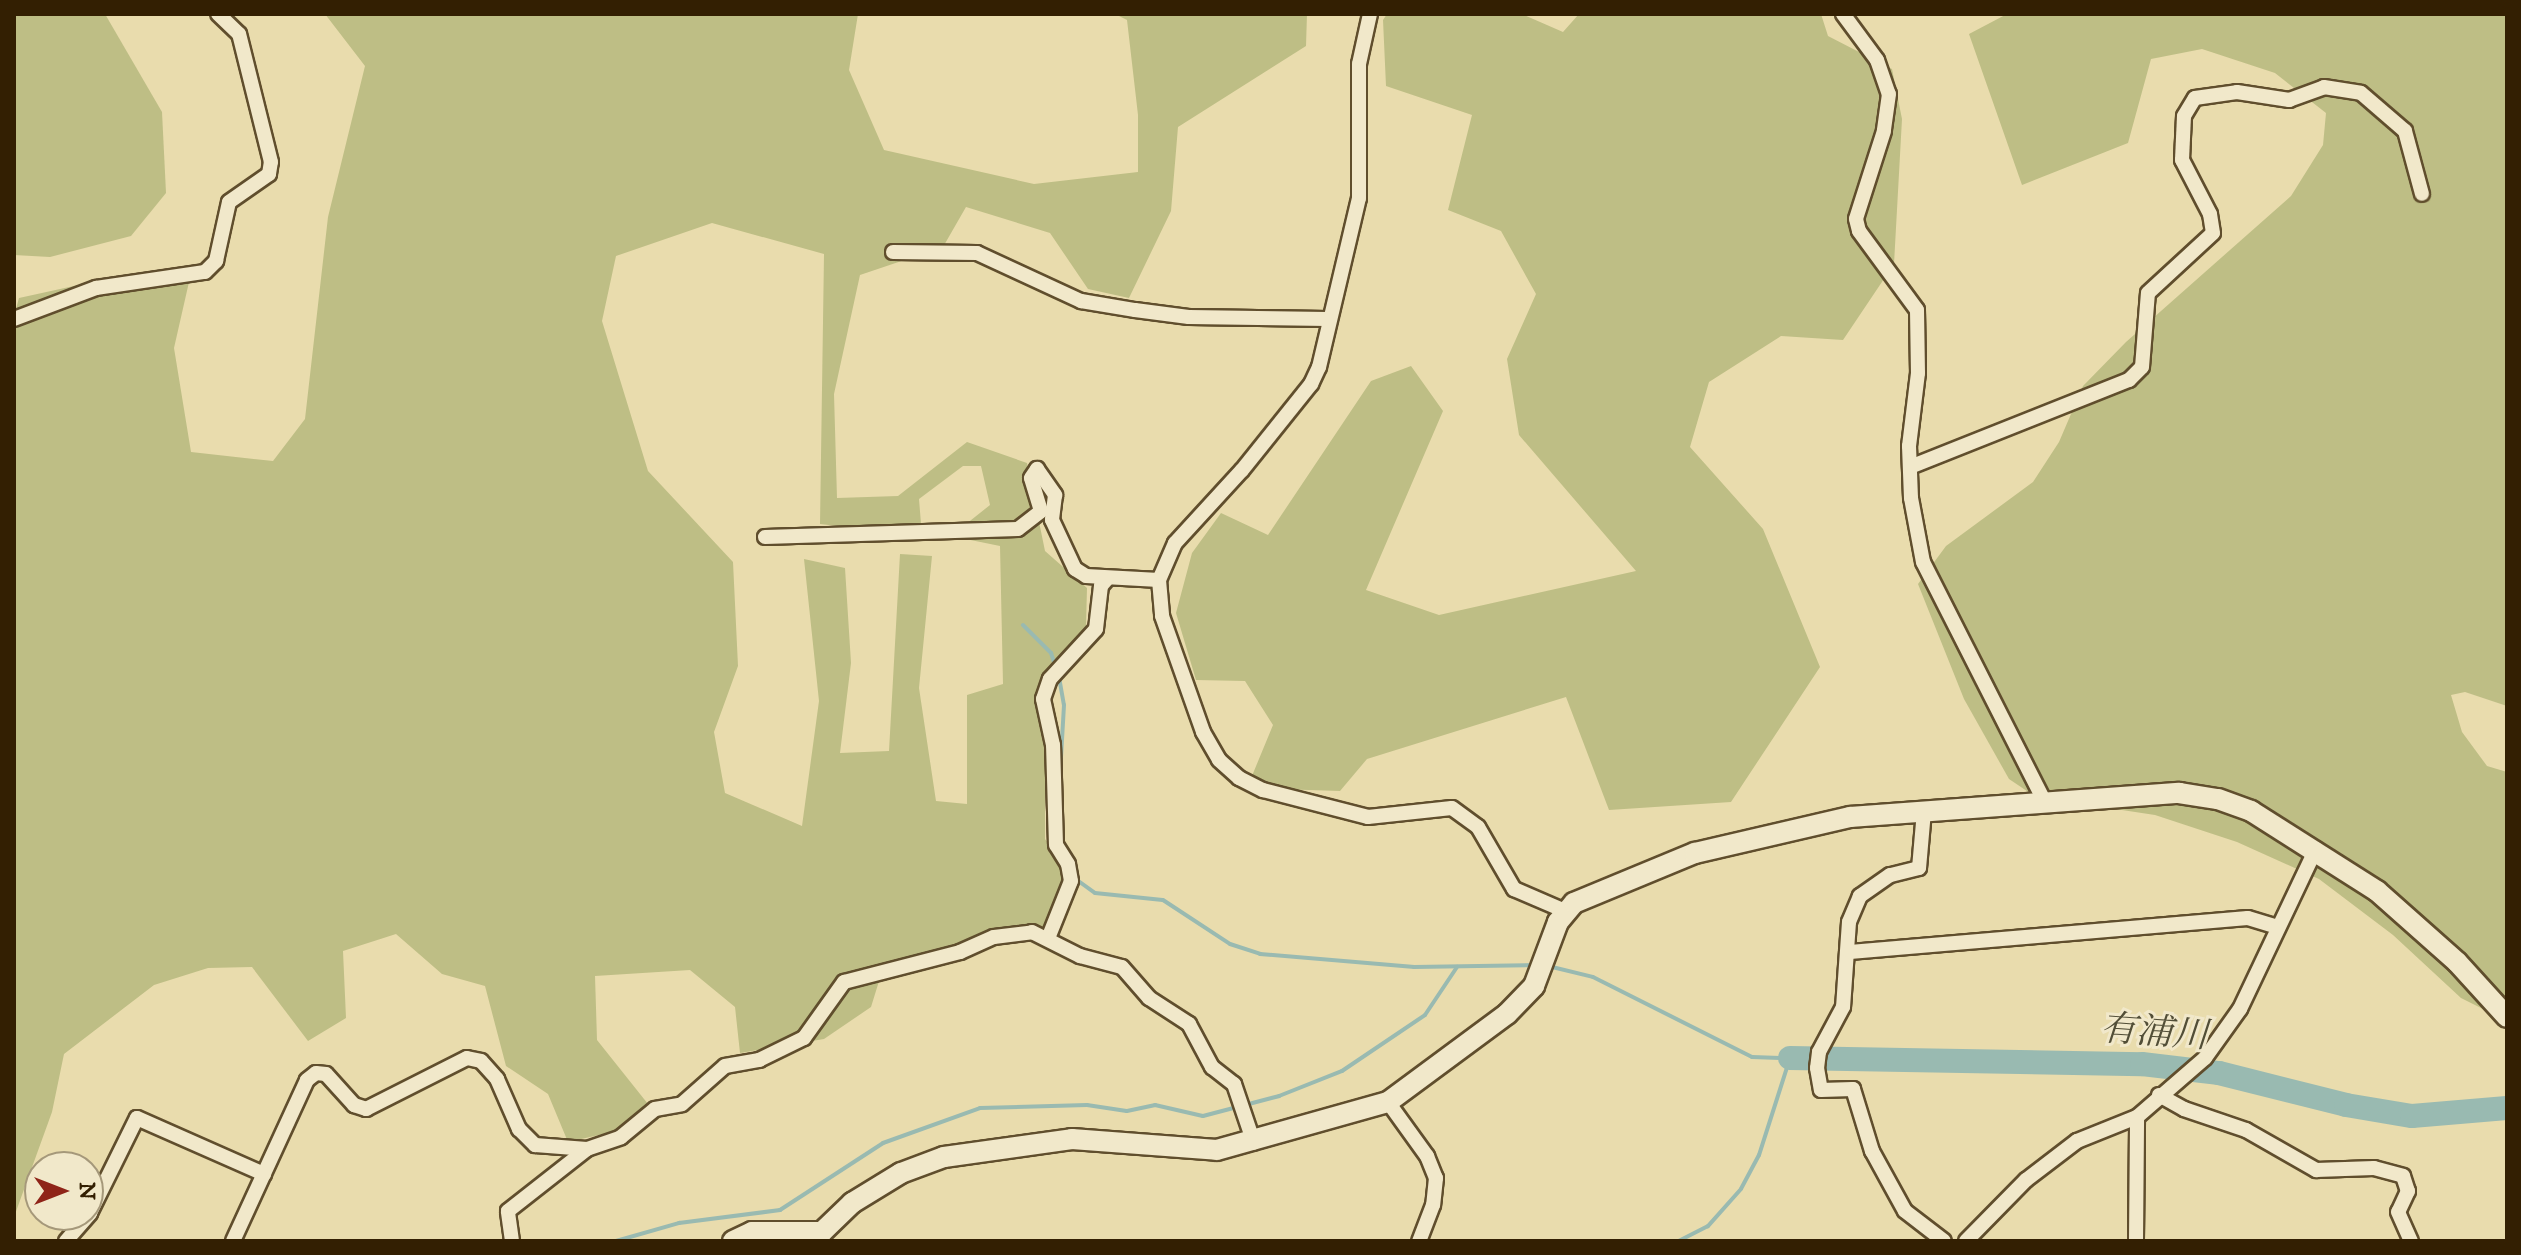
<!DOCTYPE html>
<meta charset="utf-8">
<style>
body{margin:0}
#map{position:relative;width:2521px;height:1255px;overflow:hidden;background:#e9dcad;font-family:"IM FELL DW Pica","Noto Serif JP",serif}
div>[style]{position:absolute}
[style*='--x']{left:calc(var(--x)*1px);top:calc(var(--y)*1px);width:calc(var(--w)*1px);rotate:calc(var(--a)*1deg)}
.green>*{inset:0;background:#bebe85}
.stream>*{height:4px;margin:-2px;padding:0 2px;transform-origin:2px;border-radius:2px;background:#99bab1}
.river>*{height:24px;margin:-12px;padding:0 12px;transform-origin:12px;border-radius:12px;background:#99bab1}
.roads{filter:drop-shadow(2px 0 #604e2d) drop-shadow(-2px 0 #604e2d) drop-shadow(0 2px #604e2d) drop-shadow(0 -2px #604e2d)}
.street>*{height:14px;margin:-7px;padding:0 7px;transform-origin:7px;border-radius:7px;background:#f1e8ca}
.secondary>*{height:20px;margin:-10px;padding:0 10px;transform-origin:10px;border-radius:10px;background:#f1e8ca}
span{translate:-50% -50%;white-space:nowrap;text-align:center;line-height:1.15;-webkit-text-stroke:6px #f1e8ca;paint-order:stroke}
.water-label{font-size:36px;color:#524e37;font-style:italic}
.frame{position:absolute;inset:0;border:16px solid #331f02;pointer-events:none}
.north{position:absolute;left:24px;top:1151px;width:80px;height:80px;box-sizing:border-box;background:#f1e8ca;border:2px solid #a5987a;border-radius:50%;rotate:90deg;font-size:22px;font-weight:700;line-height:32px;text-align:center;color:#331f02}
.north::after{content:'';display:block;margin:auto;width:28px;height:36px;background:#8f2418;clip-path:polygon(50% 0,100% 100%,50% 72%,0 100%)}
</style>
<div id="map">
<div class="green">
<i style="clip-path:polygon(14px 14px,105px 14px,162px 112px,166px 193px,131px 236px,50px 257px,14px 255px)"></i>
<i style="clip-path:polygon(evenodd,325px 14px,858px 14px,849px 70px,884px 150px,1034px 184px,1138px 172px,1138px 115px,1127px 20px,1115px 14px,1307px 14px,1306px 46px,1178px 127px,1171px 211px,1129px 298px,1088px 289px,1050px 233px,966px 207px,943px 247px,860px 275px,834px 394px,837px 498px,898px 496px,967px 442px,1027px 463px,1045px 551px,1087px 588px,1086px 626px,1035px 696px,1045px 746px,1045px 839px,1070px 875px,1048px 931px,884px 965px,871px 1007px,824px 1039px,740px 1053px,735px 1007px,690px 970px,595px 976px,597px 1040px,648px 1104px,634px 1127px,568px 1142px,548px 1094px,506px 1066px,485px 986px,442px 974px,396px 934px,343px 951px,346px 1018px,308px 1041px,252px 967px,208px 968px,154px 985px,64px 1054px,52px 1112px,14px 1217px,14px 316px,19px 298px,124px 275px,189px 282px,174px 348px,191px 452px,273px 461px,305px 419px,328px 217px,365px 66px,325px 14px,712px 223px,824px 254px,820px 524px,922px 536px,919px 499px,963px 466px,981px 466px,990px 505px,951px 536px,1000px 546px,1003px 684px,967px 695px,967px 804px,936px 801px,919px 688px,932px 556px,900px 554px,889px 751px,840px 753px,851px 663px,845px 568px,804px 559px,819px 701px,802px 826px,725px 793px,714px 732px,738px 666px,733px 562px,648px 471px,602px 321px,616px 256px,712px 223px)"></i>
<i style="clip-path:polygon(1387px 14px,1522px 14px,1563px 32px,1579px 14px,1821px 14px,1828px 36px,1892px 69px,1902px 119px,1894px 264px,1843px 340px,1781px 336px,1709px 382px,1690px 447px,1763px 529px,1820px 667px,1731px 802px,1609px 810px,1566px 697px,1367px 759px,1340px 791px,1247px 788px,1273px 725px,1245px 681px,1196px 680px,1176px 613px,1192px 553px,1221px 513px,1268px 535px,1371px 381px,1411px 366px,1443px 411px,1366px 590px,1439px 615px,1636px 571px,1519px 435px,1507px 359px,1536px 294px,1501px 231px,1448px 210px,1472px 115px,1386px 86px,1383px 20px)"></i>
<i style="clip-path:polygon(2007px 14px,2507px 14px,2507px 706px,2465px 692px,2451px 695px,2462px 732px,2487px 766px,2507px 772px,2507px 1021px,2461px 998px,2393px 935px,2319px 879px,2237px 842px,2155px 815px,2036px 797px,2009px 779px,1964px 699px,1918px 584px,1946px 546px,2033px 482px,2059px 442px,2083px 386px,2126px 342px,2291px 196px,2323px 145px,2326px 113px,2275px 73px,2202px 49px,2151px 59px,2128px 143px,2022px 185px,1969px 34px)"></i>
</div>
<div class="stream">
<i style="--x:1023;--y:625;--w:40;--a:45"></i>
<i style="--x:1051;--y:653;--w:16;--a:72"></i>
<i style="--x:1059;--y:677;--w:28;--a:80"></i>
<i style="--x:1064;--y:705;--w:70;--a:93.3"></i>
<i style="--x:1077;--y:880;--w:22;--a:36"></i>
<i style="--x:1095;--y:893;--w:68;--a:5.9"></i>
<i style="--x:1163;--y:900;--w:80;--a:33.3"></i>
<i style="--x:1230;--y:944;--w:32;--a:18"></i>
<i style="--x:1260;--y:954;--w:155;--a:4.8"></i>
<i style="--x:1414;--y:967;--w:121;--a:-0.9"></i>
<i style="--x:1548;--y:966;--w:46;--a:13.7"></i>
<i style="--x:1593;--y:977;--w:178;--a:26.7"></i>
<i style="--x:1752;--y:1057;--w:38;--a:2"></i>
<i style="--x:1790;--y:1058;--w:102;--a:107.7"></i>
<i style="--x:1759;--y:1155;--w:38;--a:118"></i>
<i style="--x:1741;--y:1189;--w:50;--a:131.7"></i>
<i style="--x:1708;--y:1226;--w:33;--a:153"></i>
<i style="--x:616;--y:1241;--w:66;--a:-15.9"></i>
<i style="--x:679;--y:1223;--w:102;--a:-7.3"></i>
<i style="--x:780;--y:1210;--w:123;--a:-33"></i>
<i style="--x:883;--y:1143;--w:103;--a:-19.8"></i>
<i style="--x:980;--y:1108;--w:107;--a:-1.6"></i>
<i style="--x:1087;--y:1105;--w:40;--a:8.5"></i>
<i style="--x:1127;--y:1111;--w:29;--a:-12"></i>
<i style="--x:1155;--y:1105;--w:49;--a:12.9"></i>
<i style="--x:1203;--y:1116;--w:79;--a:-14.7"></i>
<i style="--x:1279;--y:1096;--w:68;--a:-21.6"></i>
<i style="--x:1342;--y:1071;--w:100;--a:-34"></i>
<i style="--x:1425;--y:1015;--w:58;--a:-56.3"></i>
</div>
<div class="river">
<i style="--x:1790;--y:1058;--w:352;--a:1"></i>
<i style="--x:2142;--y:1064;--w:78;--a:6.7"></i>
<i style="--x:2219;--y:1073;--w:131;--a:14.1"></i>
<i style="--x:2346;--y:1105;--w:67;--a:9.5"></i>
<i style="--x:2412;--y:1116;--w:95;--a:-4.8"></i>
</div>
<div class="roads">
<div class="street">
<i style="--x:1370;--y:14;--w:51;--a:102.4"></i>
<i style="--x:1359;--y:64;--w:134;--a:90"></i>
<i style="--x:1359;--y:198;--w:174;--a:103.3"></i>
<i style="--x:1319;--y:367;--w:19;--a:115"></i>
<i style="--x:1311;--y:384;--w:110;--a:128.7"></i>
<i style="--x:1242;--y:470;--w:99;--a:132.5"></i>
<i style="--x:1175;--y:543;--w:40;--a:113.4"></i>
<i style="--x:1159;--y:580;--w:36;--a:85"></i>
<i style="--x:1162;--y:616;--w:123;--a:70.5"></i>
<i style="--x:1203;--y:732;--w:32;--a:60"></i>
<i style="--x:1219;--y:760;--w:27;--a:42"></i>
<i style="--x:1239;--y:778;--w:27;--a:27"></i>
<i style="--x:1263;--y:790;--w:108;--a:14.4"></i>
<i style="--x:1368;--y:817;--w:84;--a:-6.1"></i>
<i style="--x:1452;--y:808;--w:32;--a:36"></i>
<i style="--x:1478;--y:827;--w:72;--a:59.9"></i>
<i style="--x:1514;--y:889;--w:56;--a:23.3"></i>
<i style="--x:1843;--y:14;--w:57;--a:53.5"></i>
<i style="--x:1877;--y:60;--w:36;--a:71"></i>
<i style="--x:1889;--y:94;--w:37;--a:98"></i>
<i style="--x:1884;--y:131;--w:92;--a:107.7"></i>
<i style="--x:1856;--y:219;--w:12;--a:76"></i>
<i style="--x:1859;--y:231;--w:98;--a:53.7"></i>
<i style="--x:1917;--y:310;--w:63;--a:89.1"></i>
<i style="--x:1918;--y:373;--w:74;--a:97"></i>
<i style="--x:1909;--y:446;--w:52;--a:87.8"></i>
<i style="--x:1911;--y:498;--w:65;--a:79.4"></i>
<i style="--x:1923;--y:562;--w:268;--a:63.1"></i>
<i style="--x:893;--y:252;--w:84;--a:0.7"></i>
<i style="--x:977;--y:253;--w:115;--a:24.8"></i>
<i style="--x:1081;--y:301;--w:55;--a:9.5"></i>
<i style="--x:1135;--y:310;--w:54;--a:7.4"></i>
<i style="--x:1189;--y:317;--w:138;--a:0.8"></i>
<i style="--x:14;--y:319;--w:88;--a:-20.7"></i>
<i style="--x:96;--y:288;--w:110;--a:-8.4"></i>
<i style="--x:205;--y:272;--w:16;--a:-45"></i>
<i style="--x:216;--y:261;--w:60;--a:-77.6"></i>
<i style="--x:229;--y:202;--w:49;--a:-35"></i>
<i style="--x:269;--y:174;--w:12;--a:-81"></i>
<i style="--x:271;--y:162;--w:132;--a:-104"></i>
<i style="--x:239;--y:34;--w:29;--a:-136"></i>
<i style="--x:1910;--y:467;--w:236;--a:-21.7"></i>
<i style="--x:2129;--y:380;--w:18;--a:-45"></i>
<i style="--x:2142;--y:367;--w:74;--a:-85.4"></i>
<i style="--x:2148;--y:293;--w:88;--a:-42.7"></i>
<i style="--x:2213;--y:233;--w:19;--a:-99"></i>
<i style="--x:2210;--y:214;--w:61;--a:-117.4"></i>
<i style="--x:2182;--y:160;--w:44;--a:-87.4"></i>
<i style="--x:2184;--y:116;--w:21;--a:-59"></i>
<i style="--x:2195;--y:98;--w:42;--a:-8.1"></i>
<i style="--x:2237;--y:92;--w:53;--a:8.7"></i>
<i style="--x:2289;--y:100;--w:37;--a:-20"></i>
<i style="--x:2324;--y:87;--w:37;--a:9"></i>
<i style="--x:2361;--y:93;--w:58;--a:40.8"></i>
<i style="--x:2405;--y:131;--w:65;--a:74.9"></i>
<i style="--x:765;--y:537;--w:253;--a:-1.8"></i>
<i style="--x:1018;--y:529;--w:29;--a:-38"></i>
<i style="--x:1041;--y:511;--w:34;--a:-107"></i>
<i style="--x:1031;--y:478;--w:11;--a:-56"></i>
<i style="--x:1037;--y:469;--w:32;--a:55"></i>
<i style="--x:1055;--y:495;--w:25;--a:97"></i>
<i style="--x:1052;--y:520;--w:54;--a:64.9"></i>
<i style="--x:1075;--y:569;--w:13;--a:32"></i>
<i style="--x:1086;--y:576;--w:73;--a:3.1"></i>
<i style="--x:1924;--y:811;--w:57;--a:95"></i>
<i style="--x:1919;--y:868;--w:30;--a:166"></i>
<i style="--x:1890;--y:875;--w:37;--a:145"></i>
<i style="--x:1860;--y:896;--w:28;--a:113"></i>
<i style="--x:1849;--y:922;--w:85;--a:94"></i>
<i style="--x:1843;--y:1007;--w:51;--a:118.1"></i>
<i style="--x:1819;--y:1052;--w:16;--a:97"></i>
<i style="--x:1817;--y:1068;--w:22;--a:80"></i>
<i style="--x:1821;--y:1090;--w:32;--a:-2"></i>
<i style="--x:1853;--y:1089;--w:65;--a:73"></i>
<i style="--x:1872;--y:1151;--w:68;--a:61.2"></i>
<i style="--x:1905;--y:1211;--w:49;--a:37.6"></i>
<i style="--x:1049;--y:936;--w:59;--a:-68.2"></i>
<i style="--x:1071;--y:881;--w:17;--a:-100"></i>
<i style="--x:1068;--y:864;--w:22;--a:-122"></i>
<i style="--x:1056;--y:845;--w:100;--a:-91.7"></i>
<i style="--x:1053;--y:745;--w:47;--a:-102.3"></i>
<i style="--x:1043;--y:699;--w:21;--a:-71"></i>
<i style="--x:1050;--y:679;--w:68;--a:-47.4"></i>
<i style="--x:1096;--y:629;--w:43;--a:-83.4"></i>
<i style="--x:1101;--y:586;--w:9;--a:-49"></i>
<i style="--x:1850;--y:952;--w:399;--a:-4.9"></i>
<i style="--x:2248;--y:918;--w:31;--a:17"></i>
<i style="--x:2159;--y:1095;--w:29;--a:29"></i>
<i style="--x:2184;--y:1109;--w:65;--a:18.7"></i>
<i style="--x:2246;--y:1130;--w:81;--a:29.7"></i>
<i style="--x:2316;--y:1170;--w:58;--a:-2"></i>
<i style="--x:2374;--y:1168;--w:30;--a:15"></i>
<i style="--x:2403;--y:1176;--w:16;--a:72"></i>
<i style="--x:2408;--y:1191;--w:23;--a:115"></i>
<i style="--x:2398;--y:1212;--w:32;--a:66"></i>
<i style="--x:1388;--y:1102;--w:67;--a:54.2"></i>
<i style="--x:1427;--y:1156;--w:24;--a:68"></i>
<i style="--x:1436;--y:1178;--w:27;--a:96"></i>
<i style="--x:1433;--y:1205;--w:39;--a:111"></i>
<i style="--x:66;--y:1241;--w:37;--a:-49"></i>
<i style="--x:90;--y:1213;--w:106;--a:-63.7"></i>
<i style="--x:137;--y:1118;--w:139;--a:23.8"></i>
<i style="--x:233;--y:1241;--w:177;--a:-65.3"></i>
<i style="--x:307;--y:1080;--w:11;--a:-38"></i>
<i style="--x:316;--y:1073;--w:10;--a:6"></i>
<i style="--x:326;--y:1074;--w:42;--a:47.9"></i>
<i style="--x:354;--y:1105;--w:13;--a:18"></i>
<i style="--x:366;--y:1109;--w:113;--a:-26.8"></i>
<i style="--x:467;--y:1058;--w:14;--a:12"></i>
<i style="--x:481;--y:1061;--w:24;--a:48"></i>
<i style="--x:497;--y:1079;--w:55;--a:66.3"></i>
<i style="--x:519;--y:1129;--w:23;--a:45"></i>
<i style="--x:535;--y:1145;--w:52;--a:4.4"></i>
<i style="--x:587;--y:1149;--w:36;--a:-19"></i>
<i style="--x:621;--y:1137;--w:44;--a:-39.5"></i>
<i style="--x:655;--y:1109;--w:27;--a:-10"></i>
<i style="--x:682;--y:1104;--w:57;--a:-41.5"></i>
<i style="--x:725;--y:1066;--w:35;--a:-10"></i>
<i style="--x:759;--y:1060;--w:50;--a:-26.1"></i>
<i style="--x:804;--y:1038;--w:69;--a:-54.5"></i>
<i style="--x:844;--y:982;--w:120;--a:-14.5"></i>
<i style="--x:960;--y:952;--w:37;--a:-24"></i>
<i style="--x:994;--y:937;--w:38;--a:-7"></i>
<i style="--x:1032;--y:932;--w:54;--a:26.6"></i>
<i style="--x:1080;--y:956;--w:43;--a:14.7"></i>
<i style="--x:1122;--y:967;--w:41;--a:48.9"></i>
<i style="--x:1149;--y:998;--w:48;--a:33"></i>
<i style="--x:1189;--y:1024;--w:49;--a:61.9"></i>
<i style="--x:1212;--y:1067;--w:28;--a:38"></i>
<i style="--x:1234;--y:1084;--w:62;--a:71.3"></i>
<i style="--x:512;--y:1241;--w:30;--a:-98"></i>
<i style="--x:508;--y:1211;--w:100;--a:-38.1"></i>
<i style="--x:1966;--y:1241;--w:86;--a:-45.5"></i>
<i style="--x:2026;--y:1180;--w:64;--a:-37.4"></i>
<i style="--x:2077;--y:1141;--w:65;--a:-21.8"></i>
<i style="--x:2137;--y:1117;--w:90;--a:-40.9"></i>
<i style="--x:2205;--y:1058;--w:60;--a:-54.5"></i>
<i style="--x:2240;--y:1009;--w:177;--a:-64.6"></i>
<i style="--x:2136;--y:1241;--w:124;--a:-89.5"></i>
</div>
<div class="secondary">
<i style="--x:733;--y:1241;--w:21;--a:-25"></i>
<i style="--x:752;--y:1232;--w:70;--a:0"></i>
<i style="--x:822;--y:1232;--w:42;--a:-44"></i>
<i style="--x:852;--y:1203;--w:57;--a:-31.5"></i>
<i style="--x:901;--y:1173;--w:46;--a:-20.4"></i>
<i style="--x:944;--y:1157;--w:129;--a:-8"></i>
<i style="--x:1072;--y:1139;--w:145;--a:4.3"></i>
<i style="--x:1217;--y:1150;--w:178;--a:-15.7"></i>
<i style="--x:1388;--y:1102;--w:148;--a:-36.5"></i>
<i style="--x:1507;--y:1014;--w:39;--a:-46"></i>
<i style="--x:1534;--y:986;--w:68;--a:-69.4"></i>
<i style="--x:1558;--y:922;--w:25;--a:-50"></i>
<i style="--x:1574;--y:903;--w:131;--a:-22.5"></i>
<i style="--x:1695;--y:853;--w:159;--a:-13.1"></i>
<i style="--x:1850;--y:817;--w:330;--a:-4.2"></i>
<i style="--x:2179;--y:793;--w:39;--a:9"></i>
<i style="--x:2218;--y:799;--w:35;--a:20"></i>
<i style="--x:2251;--y:811;--w:149;--a:32.4"></i>
<i style="--x:2377;--y:891;--w:107;--a:41.6"></i>
<i style="--x:2457;--y:962;--w:74;--a:47.7"></i>
</div>
</div>
<div class="water-label">
<span style="left:2154px;top:1033px;rotate:4deg">有浦川</span>
</div>
<div class="frame"></div>
<div class="north">N</div>
</div>
